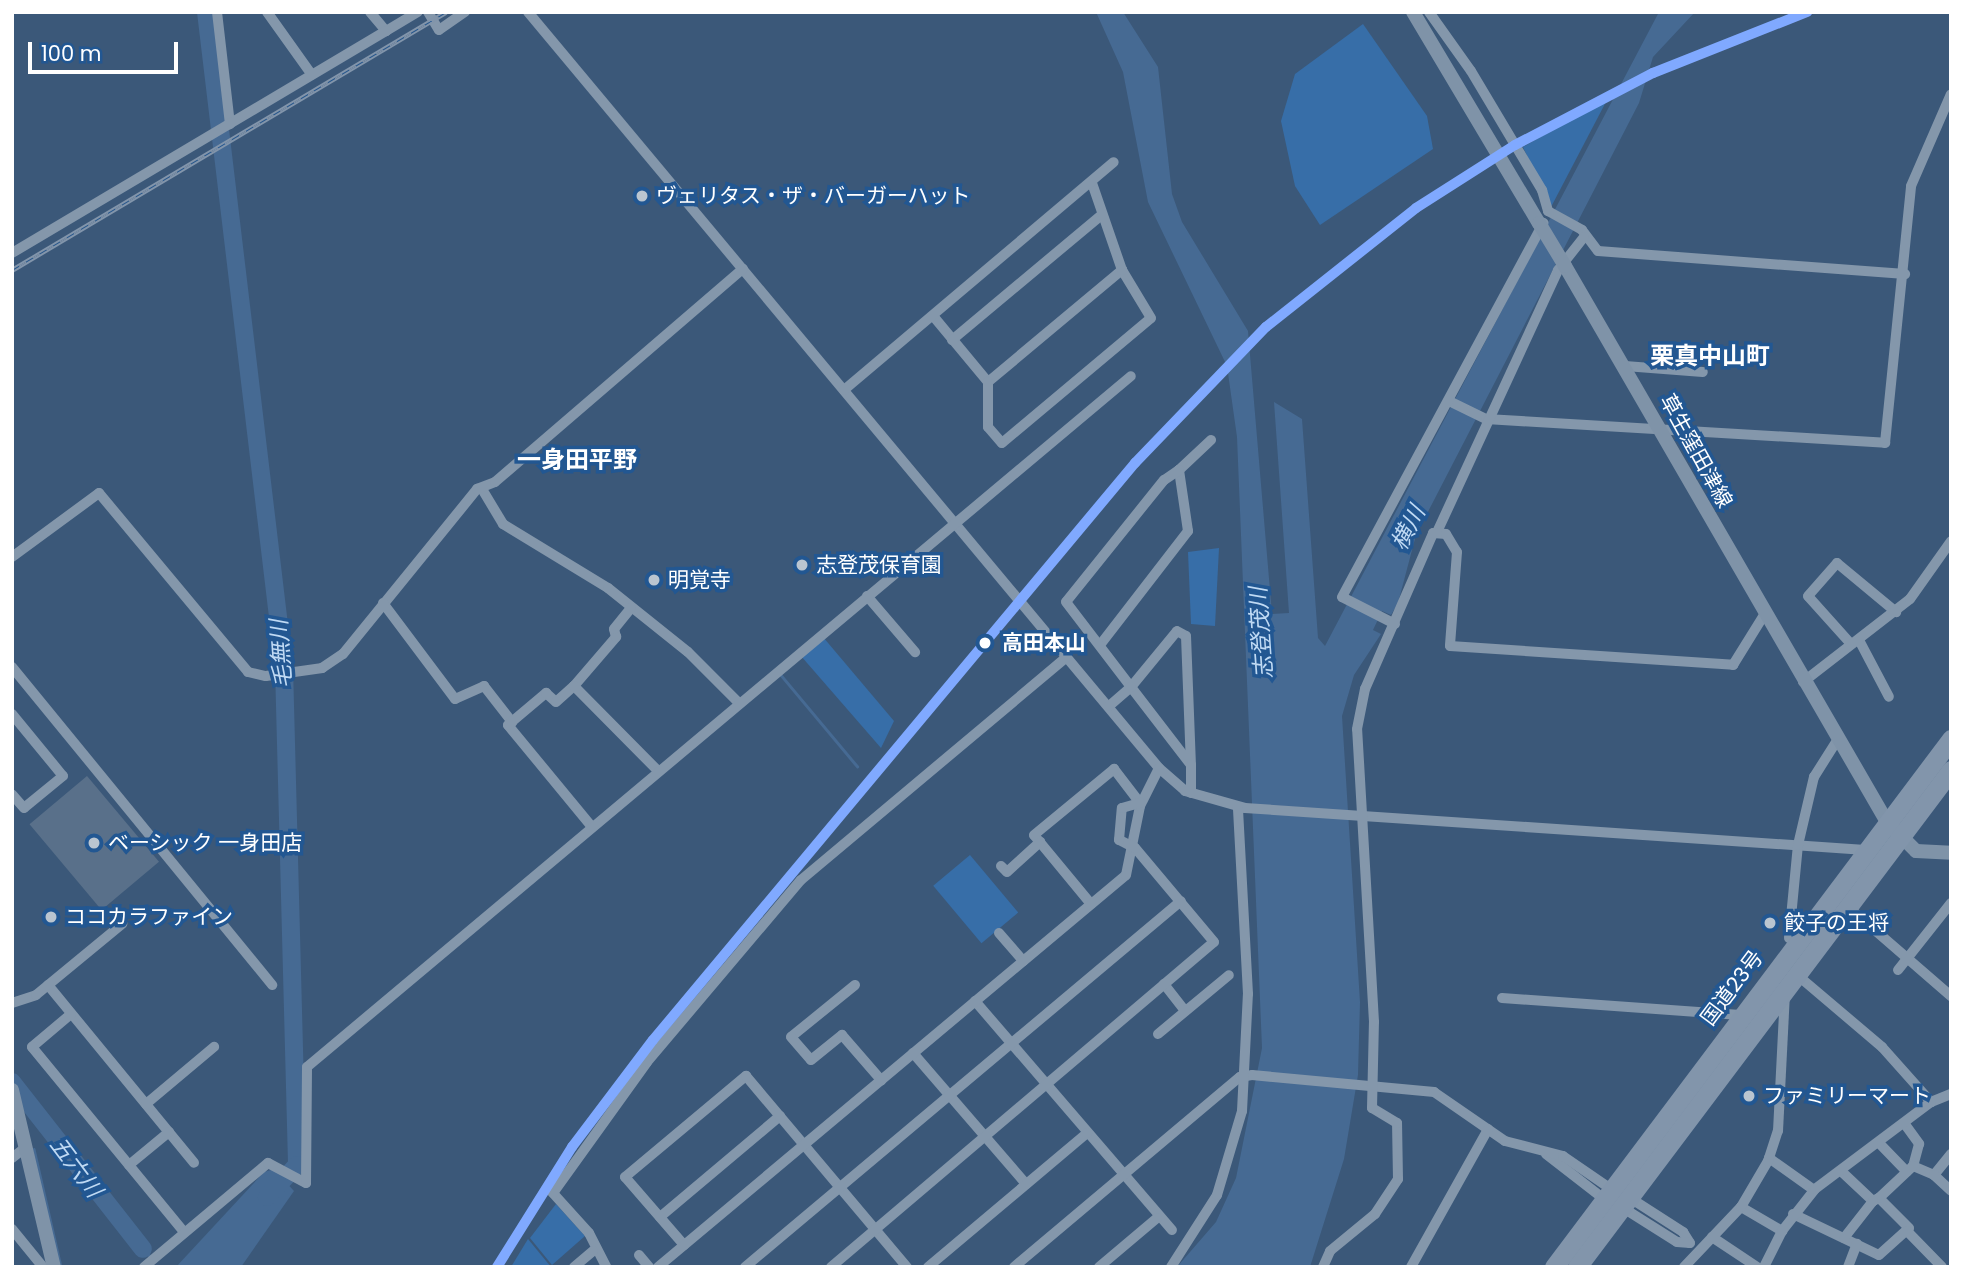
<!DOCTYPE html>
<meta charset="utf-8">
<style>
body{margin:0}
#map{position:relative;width:1963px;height:1279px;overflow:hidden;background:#3b5879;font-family:Poppins,"Noto Sans JP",sans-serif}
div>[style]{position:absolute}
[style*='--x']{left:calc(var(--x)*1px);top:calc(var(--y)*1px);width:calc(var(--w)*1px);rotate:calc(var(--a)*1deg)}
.green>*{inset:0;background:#376ea8;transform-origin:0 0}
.water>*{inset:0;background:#466a93}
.stream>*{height:2.5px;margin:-1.25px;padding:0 1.25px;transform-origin:1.25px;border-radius:1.25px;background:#466a93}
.river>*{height:18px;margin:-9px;padding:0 9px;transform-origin:9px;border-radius:9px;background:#466a93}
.building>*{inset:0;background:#59708a;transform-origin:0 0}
.street>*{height:10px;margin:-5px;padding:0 5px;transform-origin:5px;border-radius:5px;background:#8497ab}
.secondary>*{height:14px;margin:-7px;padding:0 7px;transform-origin:7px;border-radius:7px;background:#7f93a8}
.highway>*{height:19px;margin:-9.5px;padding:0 9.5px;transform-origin:9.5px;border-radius:9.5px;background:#8295ab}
.rail>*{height:5px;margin-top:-2.5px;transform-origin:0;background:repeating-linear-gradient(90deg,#225792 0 8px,#8295ab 0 16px);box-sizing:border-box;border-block:2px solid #8295ab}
.secondary-bridge>*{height:14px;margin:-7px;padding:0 7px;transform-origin:7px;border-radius:7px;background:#7f93a8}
.rail-1>*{height:10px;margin:-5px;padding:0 5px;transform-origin:5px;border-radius:5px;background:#80a9ff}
.dots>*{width:19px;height:19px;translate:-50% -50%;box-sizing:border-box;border:4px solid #225792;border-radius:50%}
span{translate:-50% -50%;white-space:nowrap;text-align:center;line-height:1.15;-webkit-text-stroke:7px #225792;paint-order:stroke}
.poi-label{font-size:21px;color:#fff}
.left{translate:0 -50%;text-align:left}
.street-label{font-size:21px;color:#fff}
.stop-label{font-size:21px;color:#fff;font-weight:700}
.water-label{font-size:23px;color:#c0daf4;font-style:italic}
.quarter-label{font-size:24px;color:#fff;font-weight:700}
.frame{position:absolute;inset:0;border:14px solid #fff;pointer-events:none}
.scale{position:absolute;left:28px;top:42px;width:150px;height:32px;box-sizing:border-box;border:4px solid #fff;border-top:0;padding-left:9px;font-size:21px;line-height:24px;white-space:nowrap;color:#fff;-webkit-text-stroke:5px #225792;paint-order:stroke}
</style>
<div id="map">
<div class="green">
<i style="clip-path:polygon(1363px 24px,1427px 116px,1433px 149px,1320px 225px,1295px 186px,1281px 121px,1295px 74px)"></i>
<i style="clip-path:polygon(1608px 98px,1551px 207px,1523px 147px)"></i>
<i style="clip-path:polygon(1219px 548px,1215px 626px,1191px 624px,1188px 552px)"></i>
<i style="clip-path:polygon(823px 637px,894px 721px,881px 748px,801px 656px)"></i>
<i style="left:970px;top:855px;width:75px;height:48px;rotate:50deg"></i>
<i style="clip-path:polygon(556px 1204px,585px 1236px,552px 1265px,530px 1238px)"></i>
<i style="clip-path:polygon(528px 1239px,551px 1267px,511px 1267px)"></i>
</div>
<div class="water">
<i style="clip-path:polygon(1096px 12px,1123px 12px,1158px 67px,1172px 194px,1182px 222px,1248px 331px,1272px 614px,1289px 613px,1274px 402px,1302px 419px,1318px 638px,1325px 646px,1659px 12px,1695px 12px,1653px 57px,1639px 103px,1416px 535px,1398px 603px,1391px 615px,1382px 611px,1373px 630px,1381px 634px,1354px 675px,1342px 716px,1360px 1002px,1358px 1075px,1344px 1159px,1310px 1267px,1177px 1267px,1216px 1222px,1236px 1178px,1262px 1048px,1237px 437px,1227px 366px,1148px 202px,1123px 72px)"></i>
<i style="clip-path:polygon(274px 1169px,294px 1191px,241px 1267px,176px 1267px,264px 1172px)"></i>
</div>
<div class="stream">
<i style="--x:781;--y:675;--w:119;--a:50.1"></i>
<i style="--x:34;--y:1149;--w:121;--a:77.1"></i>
<i style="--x:143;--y:1249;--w:10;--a:45"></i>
</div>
<div class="river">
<i style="--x:206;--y:12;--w:660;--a:83.21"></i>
<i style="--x:284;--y:667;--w:498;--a:88.5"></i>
<i style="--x:297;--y:1165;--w:44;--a:133.2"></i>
<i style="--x:12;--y:1082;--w:212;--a:51.9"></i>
</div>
<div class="building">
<i style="left:87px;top:776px;width:112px;height:75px;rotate:50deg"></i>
</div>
<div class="street">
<i style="--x:217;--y:12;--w:113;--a:83.4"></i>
<i style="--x:267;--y:12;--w:77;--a:54.5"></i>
<i style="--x:370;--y:12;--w:25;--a:50"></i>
<i style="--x:386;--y:31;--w:37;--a:-31"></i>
<i style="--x:428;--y:12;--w:21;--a:59"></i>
<i style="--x:439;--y:30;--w:32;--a:-35"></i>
<i style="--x:528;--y:12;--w:985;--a:50.15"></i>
<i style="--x:1159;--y:768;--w:35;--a:41"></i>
<i style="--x:1185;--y:791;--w:62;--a:15.8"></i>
<i style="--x:1245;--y:808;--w:622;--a:3.87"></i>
<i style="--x:1429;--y:12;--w:72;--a:54.6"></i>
<i style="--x:1471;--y:71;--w:139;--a:59.2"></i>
<i style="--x:1542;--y:190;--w:22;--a:74"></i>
<i style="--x:1548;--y:211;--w:39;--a:29"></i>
<i style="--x:1582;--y:230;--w:26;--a:53"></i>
<i style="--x:1598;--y:251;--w:308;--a:4.3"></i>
<i style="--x:12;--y:253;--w:435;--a:-30.7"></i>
<i style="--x:934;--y:317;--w:85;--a:50.3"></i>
<i style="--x:988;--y:382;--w:175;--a:-39.9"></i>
<i style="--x:952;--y:340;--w:192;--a:-39.9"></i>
<i style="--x:1625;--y:366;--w:78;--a:4.4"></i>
<i style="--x:988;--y:382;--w:45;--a:90"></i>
<i style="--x:988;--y:427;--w:21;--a:49"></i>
<i style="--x:1002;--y:443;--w:194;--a:-40"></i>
<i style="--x:1151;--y:318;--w:56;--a:-121.1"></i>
<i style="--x:1122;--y:270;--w:92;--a:-109"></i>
<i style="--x:844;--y:390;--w:353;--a:-40.2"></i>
<i style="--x:1449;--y:401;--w:41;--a:25.9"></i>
<i style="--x:1486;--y:419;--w:400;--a:3.4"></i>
<i style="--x:1885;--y:443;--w:258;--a:-84.2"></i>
<i style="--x:1911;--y:186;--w:100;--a:-66.5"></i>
<i style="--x:1179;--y:470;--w:44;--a:-43.2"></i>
<i style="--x:482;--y:489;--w:41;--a:59"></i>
<i style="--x:503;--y:524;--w:123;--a:31.4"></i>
<i style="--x:608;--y:588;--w:102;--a:38.7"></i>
<i style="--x:688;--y:652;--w:72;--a:45"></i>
<i style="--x:1438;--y:530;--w:286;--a:-65.2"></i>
<i style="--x:1558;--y:270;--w:42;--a:-51.8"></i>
<i style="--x:12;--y:557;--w:108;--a:-36.3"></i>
<i style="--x:99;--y:493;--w:233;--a:50.2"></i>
<i style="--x:248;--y:672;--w:18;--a:13"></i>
<i style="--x:266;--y:676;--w:57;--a:-8.1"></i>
<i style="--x:322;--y:668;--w:25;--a:-34"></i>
<i style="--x:343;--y:654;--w:213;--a:-50.9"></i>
<i style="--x:477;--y:489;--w:19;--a:-21"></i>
<i style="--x:495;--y:482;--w:327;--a:-40.7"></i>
<i style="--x:867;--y:596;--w:74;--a:49.4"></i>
<i style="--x:383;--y:603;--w:120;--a:53.1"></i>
<i style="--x:455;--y:699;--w:32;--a:-24"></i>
<i style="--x:484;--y:686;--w:46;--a:52.1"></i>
<i style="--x:1395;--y:624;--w:59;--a:-153"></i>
<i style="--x:1342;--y:597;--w:425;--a:-61.7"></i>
<i style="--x:1177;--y:631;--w:10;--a:29"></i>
<i style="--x:1186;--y:636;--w:129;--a:87.8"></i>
<i style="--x:1191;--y:765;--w:98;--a:-127.6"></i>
<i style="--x:1131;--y:687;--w:72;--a:-50.6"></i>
<i style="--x:1859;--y:640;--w:64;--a:62.2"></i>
<i style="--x:1851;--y:644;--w:64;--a:-131.9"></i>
<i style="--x:1808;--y:596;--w:44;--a:-48.7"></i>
<i style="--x:1837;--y:563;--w:77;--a:39.7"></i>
<i style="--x:1100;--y:645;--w:144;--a:-52.3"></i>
<i style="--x:1188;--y:531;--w:62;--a:-98.4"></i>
<i style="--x:1179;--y:470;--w:18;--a:146"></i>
<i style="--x:1164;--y:480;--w:156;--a:128.8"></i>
<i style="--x:1066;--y:602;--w:107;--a:52.6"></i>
<i style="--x:1131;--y:687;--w:29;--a:139"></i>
<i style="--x:12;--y:667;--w:411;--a:50.7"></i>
<i style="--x:1803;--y:682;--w:135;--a:-37.8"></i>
<i style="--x:1910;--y:599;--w:71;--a:-54.7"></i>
<i style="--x:574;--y:686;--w:65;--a:-49.4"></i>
<i style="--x:616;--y:637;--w:8;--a:-104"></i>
<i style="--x:614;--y:629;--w:27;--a:-51"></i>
<i style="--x:12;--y:714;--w:80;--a:50.6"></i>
<i style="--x:63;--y:776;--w:50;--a:140.6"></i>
<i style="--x:24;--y:808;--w:18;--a:-131"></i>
<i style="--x:1191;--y:765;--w:28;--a:90"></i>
<i style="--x:592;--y:827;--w:132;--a:-129.5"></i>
<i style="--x:508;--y:725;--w:50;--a:-40.1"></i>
<i style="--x:546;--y:693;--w:13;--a:42"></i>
<i style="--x:556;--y:702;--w:24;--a:-42"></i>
<i style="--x:574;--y:686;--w:120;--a:45.3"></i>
<i style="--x:1001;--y:866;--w:8;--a:45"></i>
<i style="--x:1007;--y:872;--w:45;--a:-42.3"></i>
<i style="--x:1091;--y:904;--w:89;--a:-129.6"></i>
<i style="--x:1034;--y:835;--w:104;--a:-39.5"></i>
<i style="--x:1114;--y:769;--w:43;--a:52.6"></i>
<i style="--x:1847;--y:906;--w:138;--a:40.9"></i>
<i style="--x:999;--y:933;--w:37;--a:49"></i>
<i style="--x:1789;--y:938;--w:93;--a:-84.5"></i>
<i style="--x:1798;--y:845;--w:70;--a:-76.8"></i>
<i style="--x:1814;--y:777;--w:41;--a:-57.8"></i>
<i style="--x:1898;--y:970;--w:85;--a:-51.7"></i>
<i style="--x:1796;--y:974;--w:113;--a:40.3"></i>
<i style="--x:1882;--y:1047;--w:74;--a:48.3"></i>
<i style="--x:1931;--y:1102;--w:22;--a:-22"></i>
<i style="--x:1164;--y:984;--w:34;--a:52"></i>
<i style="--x:48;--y:985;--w:230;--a:50.6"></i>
<i style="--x:855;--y:985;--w:82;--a:140.9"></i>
<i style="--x:791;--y:1037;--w:30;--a:49"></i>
<i style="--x:811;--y:1060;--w:40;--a:-39"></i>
<i style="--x:842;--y:1035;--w:60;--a:49.1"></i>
<i style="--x:1502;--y:998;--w:239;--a:4.1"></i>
<i style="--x:975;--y:1001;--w:302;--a:49.3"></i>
<i style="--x:12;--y:1003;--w:25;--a:-18"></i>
<i style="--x:36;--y:995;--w:112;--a:-39.5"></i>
<i style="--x:71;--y:1014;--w:51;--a:139.8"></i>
<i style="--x:32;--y:1047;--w:239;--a:50.6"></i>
<i style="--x:1158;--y:1034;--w:92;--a:-39.7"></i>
<i style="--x:913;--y:1053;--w:173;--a:49.2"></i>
<i style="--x:146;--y:1104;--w:89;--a:-40"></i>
<i style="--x:1904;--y:1123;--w:26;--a:54"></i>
<i style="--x:1919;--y:1144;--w:23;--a:105"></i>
<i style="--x:1913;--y:1166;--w:23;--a:23"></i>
<i style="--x:1934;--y:1175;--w:27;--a:-51"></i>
<i style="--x:1879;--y:1143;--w:40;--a:46"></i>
<i style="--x:1546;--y:1154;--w:73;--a:37.8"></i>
<i style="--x:12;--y:1158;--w:18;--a:-38"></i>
<i style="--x:1769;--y:1158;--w:55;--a:35.4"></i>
<i style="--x:129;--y:1165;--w:52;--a:-39.5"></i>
<i style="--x:1841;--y:1171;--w:44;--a:43.2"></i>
<i style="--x:1873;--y:1201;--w:7;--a:-27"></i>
<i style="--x:1934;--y:1175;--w:23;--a:43"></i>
<i style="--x:552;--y:1192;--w:55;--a:47.9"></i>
<i style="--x:589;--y:1233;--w:38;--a:63"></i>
<i style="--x:553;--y:1193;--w:161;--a:-54.3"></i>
<i style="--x:647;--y:1062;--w:238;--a:-49.8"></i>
<i style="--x:801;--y:880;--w:347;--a:-40"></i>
<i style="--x:1627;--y:1196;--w:67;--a:32.7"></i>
<i style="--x:1683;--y:1232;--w:13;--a:58"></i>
<i style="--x:1620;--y:1206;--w:67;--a:32.3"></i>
<i style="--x:1677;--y:1242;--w:13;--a:4"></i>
<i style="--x:1741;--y:1207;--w:48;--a:30.3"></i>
<i style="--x:1782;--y:1231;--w:40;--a:116.6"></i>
<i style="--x:1793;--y:1214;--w:95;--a:25.5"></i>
<i style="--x:1879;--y:1255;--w:40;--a:-42"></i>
<i style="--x:1909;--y:1228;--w:42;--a:-135"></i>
<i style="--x:1879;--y:1198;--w:47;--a:-43.3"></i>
<i style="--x:660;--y:1217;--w:157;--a:-40.1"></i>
<i style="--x:12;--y:1229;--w:49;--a:50.8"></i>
<i style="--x:1782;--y:1231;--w:53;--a:-51.8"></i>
<i style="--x:1815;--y:1189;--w:145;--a:-36.9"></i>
<i style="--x:1907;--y:1231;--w:50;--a:45.8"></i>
<i style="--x:1712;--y:1237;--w:54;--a:33.7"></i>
<i style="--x:1844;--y:1238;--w:47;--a:-51.9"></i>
<i style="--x:684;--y:1245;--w:90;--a:-130.9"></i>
<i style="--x:625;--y:1177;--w:158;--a:-39.9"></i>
<i style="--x:746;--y:1076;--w:250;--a:49.9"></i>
<i style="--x:639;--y:1255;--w:16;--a:50"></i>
<i style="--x:144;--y:1267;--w:162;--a:-40"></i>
<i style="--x:268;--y:1163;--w:43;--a:27.8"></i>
<i style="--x:306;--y:1183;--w:116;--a:-89.5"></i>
<i style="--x:307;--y:1067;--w:1075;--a:-39.98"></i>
<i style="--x:574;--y:1267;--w:25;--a:-40"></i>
<i style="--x:658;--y:1267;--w:610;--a:-39.95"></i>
<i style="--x:1126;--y:875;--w:70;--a:-78.5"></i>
<i style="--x:1140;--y:806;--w:42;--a:-63.4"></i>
<i style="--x:745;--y:1267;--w:569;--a:-40.01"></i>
<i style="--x:831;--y:1267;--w:502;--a:-40.32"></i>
<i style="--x:1214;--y:942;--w:123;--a:-130"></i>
<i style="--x:1135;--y:848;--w:18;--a:-153"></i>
<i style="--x:1119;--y:840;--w:32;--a:-85"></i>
<i style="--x:1122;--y:808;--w:19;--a:-16"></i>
<i style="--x:928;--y:1267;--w:208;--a:-40.1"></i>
<i style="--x:1014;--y:1267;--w:295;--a:-40.1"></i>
<i style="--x:1240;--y:1077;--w:12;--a:-9"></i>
<i style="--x:1252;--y:1075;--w:183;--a:5.3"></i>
<i style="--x:1434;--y:1092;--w:86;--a:34.6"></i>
<i style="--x:1505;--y:1141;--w:60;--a:14.5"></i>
<i style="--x:1563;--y:1156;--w:58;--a:34.5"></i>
<i style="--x:1099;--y:1267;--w:76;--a:-40.2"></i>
<i style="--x:1171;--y:1267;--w:85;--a:-57.4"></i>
<i style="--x:1217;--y:1195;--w:88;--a:-73.4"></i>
<i style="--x:1242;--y:1111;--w:117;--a:-87.1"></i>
<i style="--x:1248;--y:994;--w:187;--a:-93.1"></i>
<i style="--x:1323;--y:1267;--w:17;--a:-66"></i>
<i style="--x:1330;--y:1251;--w:58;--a:-39.4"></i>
<i style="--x:1375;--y:1214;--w:42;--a:-56.7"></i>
<i style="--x:1398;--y:1179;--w:56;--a:-91"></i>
<i style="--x:1397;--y:1123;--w:29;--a:-149"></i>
<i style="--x:1372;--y:1108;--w:86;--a:-88.7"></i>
<i style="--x:1374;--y:1022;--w:293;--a:-93.3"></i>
<i style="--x:1357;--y:729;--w:41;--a:-78.7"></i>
<i style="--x:1365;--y:689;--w:170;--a:-66.4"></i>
<i style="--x:1433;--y:533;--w:13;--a:4"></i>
<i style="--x:1446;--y:534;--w:21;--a:59"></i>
<i style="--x:1457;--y:552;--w:94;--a:94.3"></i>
<i style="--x:1450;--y:646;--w:284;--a:3.8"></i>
<i style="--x:1733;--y:665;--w:59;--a:-58.2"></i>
<i style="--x:1411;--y:1267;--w:158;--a:-60.8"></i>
<i style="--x:1684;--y:1267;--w:83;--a:-46.5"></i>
<i style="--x:1741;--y:1207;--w:53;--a:-59.6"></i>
<i style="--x:1768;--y:1161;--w:32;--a:-72"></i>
<i style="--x:1778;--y:1131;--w:137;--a:-87.1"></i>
<i style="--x:1848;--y:1267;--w:25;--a:-69"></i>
</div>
<div class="secondary">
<i style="--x:1413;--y:12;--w:246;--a:59.2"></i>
<i style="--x:1565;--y:266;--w:643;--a:59.92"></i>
<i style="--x:1887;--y:822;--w:41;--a:45"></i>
<i style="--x:1916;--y:851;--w:35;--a:3"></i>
<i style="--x:12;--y:1090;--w:182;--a:76.7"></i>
</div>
<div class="highway">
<i style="--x:1554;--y:1267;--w:661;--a:-53.06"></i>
<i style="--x:1577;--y:1267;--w:622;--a:-53.04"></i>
</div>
<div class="rail">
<i style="--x:12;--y:270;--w:505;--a:-30.73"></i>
</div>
<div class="secondary-bridge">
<i style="--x:1539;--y:223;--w:50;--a:58.8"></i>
</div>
<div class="rail-1">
<i style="--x:497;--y:1267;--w:142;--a:-58"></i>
<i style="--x:572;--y:1147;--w:134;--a:-52.9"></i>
<i style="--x:653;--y:1040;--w:752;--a:-50.13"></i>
<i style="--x:1135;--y:463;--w:189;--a:-46.1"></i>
<i style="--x:1266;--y:327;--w:191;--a:-38.4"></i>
<i style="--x:1416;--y:208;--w:117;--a:-32.5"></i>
<i style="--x:1515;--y:145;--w:156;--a:-27.6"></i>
<i style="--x:1653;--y:73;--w:166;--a:-21.6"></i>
</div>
<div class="dots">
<i style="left:642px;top:196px;background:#bac5d0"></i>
<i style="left:802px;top:565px;background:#bac5d0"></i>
<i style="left:654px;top:580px;background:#bac5d0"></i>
<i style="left:985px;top:643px;background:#fff"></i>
<i style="left:94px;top:843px;background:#bac5d0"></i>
<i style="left:51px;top:917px;background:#bac5d0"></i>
<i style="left:1770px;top:923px;background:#bac5d0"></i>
<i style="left:1749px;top:1096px;background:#bac5d0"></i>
</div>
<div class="poi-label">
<span class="left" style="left:656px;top:196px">ヴェリタス・ザ・バーガーハット</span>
<span class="left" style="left:816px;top:565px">志登茂保育園</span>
<span class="left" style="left:668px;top:580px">明覚寺</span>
<span class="left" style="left:108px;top:843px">ベーシック 一身田店</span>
<span class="left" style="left:65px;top:917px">ココカラファイン</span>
<span class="left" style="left:1784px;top:923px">餃子の王将</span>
<span class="left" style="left:1763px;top:1096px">ファミリーマート</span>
</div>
<div class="street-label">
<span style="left:1696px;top:451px;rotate:61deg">草生窪田津線</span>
<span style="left:1732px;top:988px;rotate:-53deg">国道23号</span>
</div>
<div class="stop-label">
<span class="left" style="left:1002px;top:643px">高田本山</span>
</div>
<div class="water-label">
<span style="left:1408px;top:528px;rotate:-63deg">横川</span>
<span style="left:1261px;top:633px;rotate:-94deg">志登茂川</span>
<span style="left:281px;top:654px;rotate:-94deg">毛無川</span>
<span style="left:76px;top:1167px;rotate:53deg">五六川</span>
</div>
<div class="quarter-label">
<span style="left:1710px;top:356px">栗真中山町</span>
<span style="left:577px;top:460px">一身田平野</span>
</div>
<div class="frame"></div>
<div class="scale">100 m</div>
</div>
